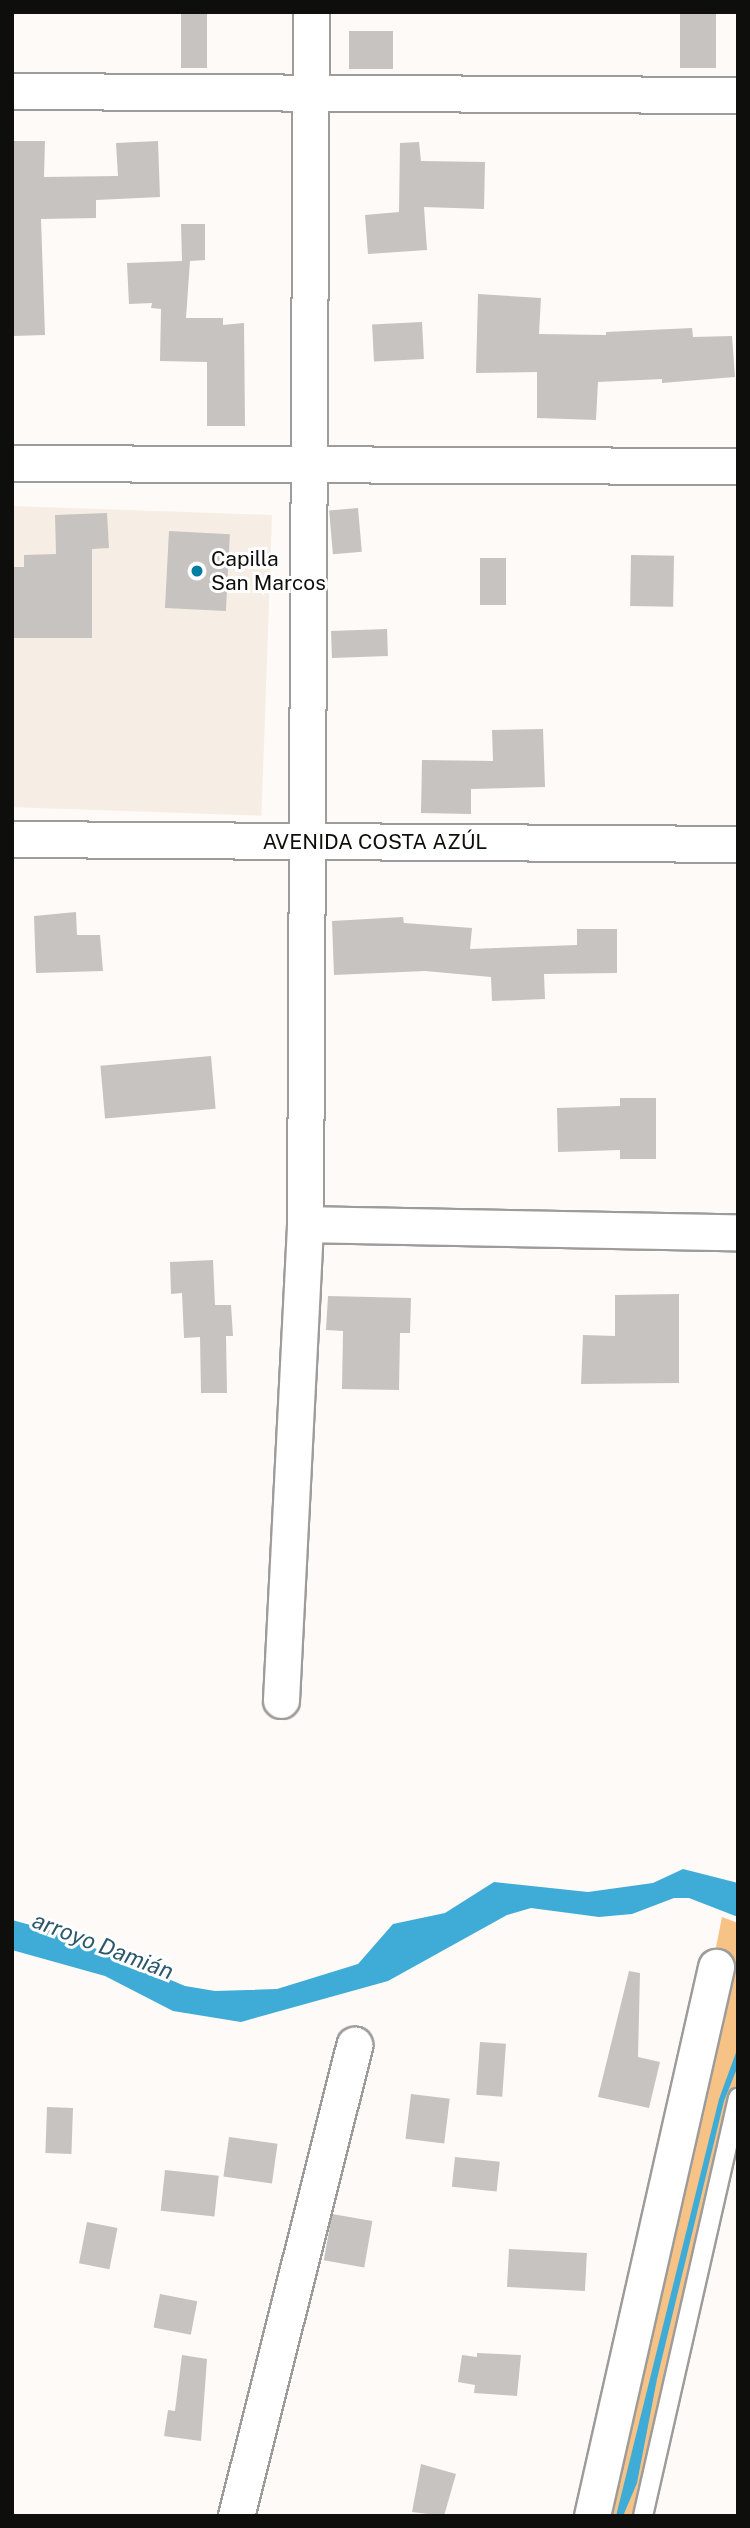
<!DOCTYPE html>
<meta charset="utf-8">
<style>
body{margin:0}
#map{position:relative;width:750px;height:2528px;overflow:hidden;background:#fdfaf7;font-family:"Public Sans",sans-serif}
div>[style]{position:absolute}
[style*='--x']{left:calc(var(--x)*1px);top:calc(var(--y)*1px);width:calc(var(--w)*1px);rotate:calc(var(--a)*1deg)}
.built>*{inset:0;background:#f6eee5;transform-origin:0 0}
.green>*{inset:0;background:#f7c285}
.water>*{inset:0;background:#3eacd7}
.building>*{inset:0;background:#c6c3c1;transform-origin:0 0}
.roads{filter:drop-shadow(2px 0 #9e9c9a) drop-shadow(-2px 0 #9e9c9a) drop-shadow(0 2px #9e9c9a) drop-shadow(0 -2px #9e9c9a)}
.service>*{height:18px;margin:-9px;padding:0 9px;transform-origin:9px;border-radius:9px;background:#fff}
.minor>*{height:35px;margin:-17.5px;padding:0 17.5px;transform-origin:17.5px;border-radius:17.5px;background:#fff}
.dots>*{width:19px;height:19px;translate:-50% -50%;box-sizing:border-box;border:4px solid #fff;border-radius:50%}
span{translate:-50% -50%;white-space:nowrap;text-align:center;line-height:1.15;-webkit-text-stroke:6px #fff;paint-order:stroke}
.poi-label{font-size:21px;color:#0e0e0d}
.left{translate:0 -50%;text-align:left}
.street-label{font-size:21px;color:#0e0e0d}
.water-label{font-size:23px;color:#2b586b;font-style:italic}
.frame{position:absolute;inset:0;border:14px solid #0e0e0d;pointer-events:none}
</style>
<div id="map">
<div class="built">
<i style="left:272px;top:515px;width:301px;height:260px;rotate:92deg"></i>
</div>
<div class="green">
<i style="clip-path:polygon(722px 1917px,738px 1923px,738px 2086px,641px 2516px,603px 2516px)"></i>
</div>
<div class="water">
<i style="clip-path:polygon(683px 1869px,738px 1883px,738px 1917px,689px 1898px,674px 1898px,632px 1914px,599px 1917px,531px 1908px,507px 1915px,388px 1981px,241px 2022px,173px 2011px,105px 1976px,12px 1950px,12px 1920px,56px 1932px,185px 1986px,215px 1991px,277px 1989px,358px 1964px,393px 1924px,445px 1913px,494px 1882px,588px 1892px,653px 1883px)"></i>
<i style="clip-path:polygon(738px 2047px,738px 2066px,724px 2101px,657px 2379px,637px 2483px,623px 2516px,616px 2516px,719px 2099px)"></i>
</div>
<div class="building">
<i style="left:181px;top:12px;width:26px;height:56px"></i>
<i style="left:680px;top:12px;width:36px;height:56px"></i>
<i style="left:393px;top:31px;width:38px;height:44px;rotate:90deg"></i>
<i style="clip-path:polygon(12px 141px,45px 141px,44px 177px,118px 176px,116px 143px,158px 141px,160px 197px,96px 200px,96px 218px,41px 219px,45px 335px,12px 336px)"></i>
<i style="clip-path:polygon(419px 142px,421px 161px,485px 162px,484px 209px,424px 207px,427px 250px,368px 254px,365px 215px,399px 212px,400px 143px)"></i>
<i style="clip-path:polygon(181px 224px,205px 224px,205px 260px,190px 261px,186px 318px,223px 318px,223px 325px,244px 323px,245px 426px,207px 426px,207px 362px,160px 361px,161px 309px,151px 308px,152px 303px,129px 304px,127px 263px,182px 261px)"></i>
<i style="clip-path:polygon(478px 294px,541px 298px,539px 334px,606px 335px,606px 332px,692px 328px,693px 337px,732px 336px,735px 377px,662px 383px,662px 379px,598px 382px,596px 420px,537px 418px,537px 372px,476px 373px)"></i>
<i style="left:422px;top:322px;width:37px;height:50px;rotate:87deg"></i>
<i style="left:358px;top:508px;width:44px;height:29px;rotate:85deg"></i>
<i style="clip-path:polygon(107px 513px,109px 548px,92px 549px,92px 638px,12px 638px,12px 567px,24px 567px,24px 555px,56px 554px,55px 515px)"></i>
<i style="left:169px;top:531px;width:61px;height:77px;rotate:3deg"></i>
<i style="left:631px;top:555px;width:43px;height:51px;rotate:1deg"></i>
<i style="left:480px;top:558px;width:26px;height:47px"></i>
<i style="left:387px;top:629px;width:27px;height:56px;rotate:88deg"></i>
<i style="clip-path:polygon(543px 729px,545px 787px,471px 789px,471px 814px,421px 813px,422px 760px,493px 761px,492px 730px)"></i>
<i style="clip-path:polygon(76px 912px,77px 935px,100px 935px,103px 971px,36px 973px,34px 916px)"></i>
<i style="clip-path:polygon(403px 917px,404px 923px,472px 928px,470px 949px,577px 945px,577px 929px,617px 929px,617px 973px,544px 974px,545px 999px,492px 1001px,491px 977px,425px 971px,334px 975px,332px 921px)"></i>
<i style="left:211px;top:1056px;width:53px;height:111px;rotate:85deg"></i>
<i style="clip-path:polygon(620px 1098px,656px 1098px,656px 1159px,620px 1159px,620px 1150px,558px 1152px,557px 1108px,620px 1106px)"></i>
<i style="clip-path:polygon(213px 1260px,215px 1305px,231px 1305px,233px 1336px,226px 1336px,227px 1393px,201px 1393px,200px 1337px,184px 1338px,182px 1293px,171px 1294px,170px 1262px)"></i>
<i style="clip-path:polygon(679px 1294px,679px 1383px,581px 1384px,583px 1335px,615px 1336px,615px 1295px)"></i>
<i style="clip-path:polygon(328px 1296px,411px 1298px,410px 1333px,400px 1333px,399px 1390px,342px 1389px,343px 1331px,326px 1330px)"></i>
<i style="clip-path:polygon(629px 1971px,640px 1973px,638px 2057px,660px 2062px,649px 2108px,598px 2097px)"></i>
<i style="left:480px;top:2042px;width:26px;height:53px;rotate:4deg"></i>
<i style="left:411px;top:2094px;width:39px;height:45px;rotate:7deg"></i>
<i style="left:47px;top:2107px;width:26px;height:46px;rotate:2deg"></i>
<i style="left:229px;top:2137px;width:49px;height:40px;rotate:8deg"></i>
<i style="left:455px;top:2157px;width:45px;height:30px;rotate:6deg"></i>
<i style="left:165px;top:2170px;width:54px;height:41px;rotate:6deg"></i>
<i style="left:332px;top:2214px;width:41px;height:47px;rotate:10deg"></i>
<i style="left:87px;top:2222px;width:31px;height:42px;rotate:11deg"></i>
<i style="left:509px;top:2249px;width:78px;height:38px;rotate:3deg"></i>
<i style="left:160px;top:2294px;width:38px;height:34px;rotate:11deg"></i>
<i style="clip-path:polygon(477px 2353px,521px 2355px,517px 2396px,474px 2393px,475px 2385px,458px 2382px,462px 2355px,477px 2357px)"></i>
<i style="clip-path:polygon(182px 2355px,207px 2359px,201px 2441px,164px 2436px,168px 2410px,175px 2411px)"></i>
<i style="clip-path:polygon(421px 2464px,456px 2474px,444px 2516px,412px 2512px)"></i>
</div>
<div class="roads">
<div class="service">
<i style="--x:643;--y:2516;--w:429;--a:-77.2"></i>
</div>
<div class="minor">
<i style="--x:12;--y:91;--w:726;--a:0.32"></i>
<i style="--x:12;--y:463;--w:726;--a:0.24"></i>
<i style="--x:12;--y:839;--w:726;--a:0.39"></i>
<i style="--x:305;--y:1224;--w:433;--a:1.1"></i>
<i style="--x:281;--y:1700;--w:477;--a:-87.1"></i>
<i style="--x:305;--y:1224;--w:1212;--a:-89.72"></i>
<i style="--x:236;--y:2516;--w:486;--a:-75.9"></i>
<i style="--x:592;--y:2516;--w:563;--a:-77.27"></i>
</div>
</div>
<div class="dots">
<i style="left:197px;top:571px;background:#007da3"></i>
</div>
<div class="poi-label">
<span class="left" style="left:211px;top:571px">Capilla<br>San Marcos</span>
</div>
<div class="street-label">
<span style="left:375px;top:842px">AVENIDA COSTA AZÚL</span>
</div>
<div class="water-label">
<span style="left:103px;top:1946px;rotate:21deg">arroyo Damián</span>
</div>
<div class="frame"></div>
</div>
